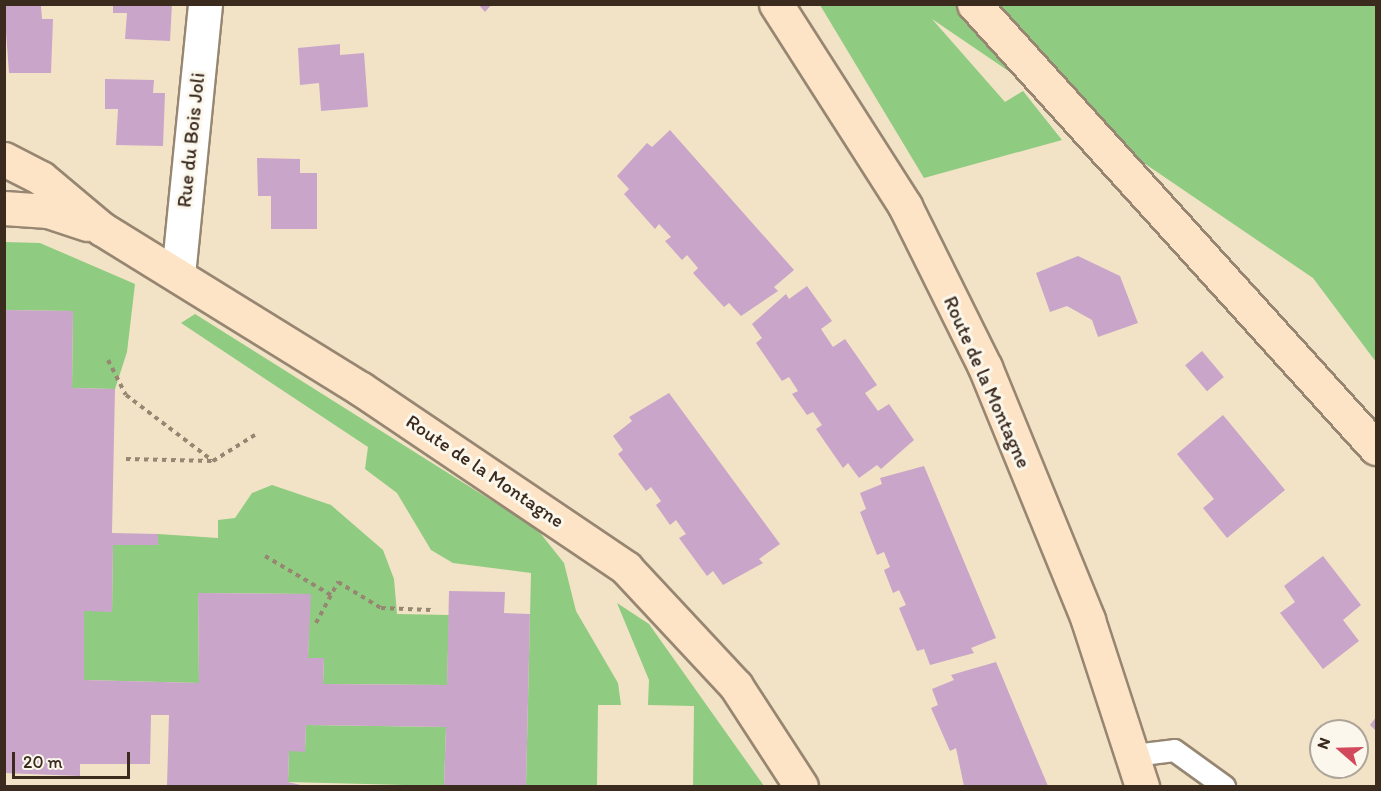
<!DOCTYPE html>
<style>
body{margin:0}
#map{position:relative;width:1381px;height:791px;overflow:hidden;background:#f2e3c6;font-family:Itim,sans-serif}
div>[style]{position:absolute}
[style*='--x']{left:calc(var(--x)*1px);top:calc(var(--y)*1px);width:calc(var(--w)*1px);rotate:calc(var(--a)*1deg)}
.green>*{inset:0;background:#8fcb80}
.building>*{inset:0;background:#c8a5c9;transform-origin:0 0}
.path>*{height:4px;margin-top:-2px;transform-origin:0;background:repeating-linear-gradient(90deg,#968672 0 4.5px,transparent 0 9px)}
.roads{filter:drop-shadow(2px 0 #968672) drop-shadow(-2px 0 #968672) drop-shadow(0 2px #968672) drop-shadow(0 -2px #968672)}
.lane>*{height:21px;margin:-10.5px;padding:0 10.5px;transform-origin:10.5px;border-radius:10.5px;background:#fff}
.street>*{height:33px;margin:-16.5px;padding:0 16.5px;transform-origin:16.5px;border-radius:16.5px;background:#fff}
.secondary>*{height:33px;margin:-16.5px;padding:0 16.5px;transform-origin:16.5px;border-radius:16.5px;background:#fee4c6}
span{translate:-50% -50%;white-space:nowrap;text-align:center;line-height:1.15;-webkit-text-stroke:6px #fbf7ec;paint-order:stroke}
.street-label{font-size:20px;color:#3b2a1e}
.frame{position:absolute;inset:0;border:6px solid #3b2a1e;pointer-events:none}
.north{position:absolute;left:1309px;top:719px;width:60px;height:60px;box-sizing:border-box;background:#fbf7ec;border:2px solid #aea59a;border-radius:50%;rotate:290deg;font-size:16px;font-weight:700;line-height:24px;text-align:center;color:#3b2a1e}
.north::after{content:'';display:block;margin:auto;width:21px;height:27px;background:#d1495b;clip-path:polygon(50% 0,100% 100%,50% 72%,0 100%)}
.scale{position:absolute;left:12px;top:752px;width:118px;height:27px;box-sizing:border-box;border:3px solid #3b2a1e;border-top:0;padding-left:8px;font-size:18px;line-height:21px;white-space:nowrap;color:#3b2a1e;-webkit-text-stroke:4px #fbf7ec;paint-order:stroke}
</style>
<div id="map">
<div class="green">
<i style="clip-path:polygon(820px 5px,1376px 5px,1376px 362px,1313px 278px,932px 19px,1005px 102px,1023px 91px,1062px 140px,924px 178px)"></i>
<i style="clip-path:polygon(5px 242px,40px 243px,135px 284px,127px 352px,115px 389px,72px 388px,73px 311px,5px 310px)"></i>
<i style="clip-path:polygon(195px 314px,537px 529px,564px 563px,576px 611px,618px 683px,621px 705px,598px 705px,597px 786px,526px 786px,531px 573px,453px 563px,431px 550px,397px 493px,365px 469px,368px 447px,181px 323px)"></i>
<i style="clip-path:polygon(272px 485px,331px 505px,383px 550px,394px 579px,397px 614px,449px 615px,447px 685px,323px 684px,324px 658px,308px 658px,310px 594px,198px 593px,199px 683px,84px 680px,84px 611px,112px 611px,113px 545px,157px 545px,158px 534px,218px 538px,218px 520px,235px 518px,252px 493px)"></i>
<i style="clip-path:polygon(617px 603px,649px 624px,764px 786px,693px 786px,694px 706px,648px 705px,649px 680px)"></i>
<i style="clip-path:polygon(306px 725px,446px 727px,444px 786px,288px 782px,289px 751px,305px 751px)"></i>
</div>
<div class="building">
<i style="clip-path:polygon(113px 4px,172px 4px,170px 41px,125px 39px,127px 13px,113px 13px)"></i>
<i style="clip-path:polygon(478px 4px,492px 4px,485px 12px)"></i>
<i style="clip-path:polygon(4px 5px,41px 6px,42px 19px,53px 19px,51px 73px,9px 73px)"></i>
<i style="clip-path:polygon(340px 44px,340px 55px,364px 53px,368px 107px,321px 111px,319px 83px,300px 85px,298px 48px)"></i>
<i style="clip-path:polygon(105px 79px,154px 80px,153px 93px,165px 93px,163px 146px,116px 145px,118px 109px,105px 109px)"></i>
<i style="clip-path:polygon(670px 130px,794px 270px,774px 287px,778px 291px,741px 316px,729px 303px,724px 307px,693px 273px,698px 268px,687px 255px,682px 260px,665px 241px,671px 237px,659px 224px,655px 229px,624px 194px,629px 189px,617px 176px,647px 143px,652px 147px)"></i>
<i style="clip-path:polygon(257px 158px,300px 159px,300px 173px,317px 173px,317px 229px,271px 229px,271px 196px,258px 196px)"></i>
<i style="clip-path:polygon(1078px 256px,1120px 276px,1138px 323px,1098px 337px,1092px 320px,1067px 306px,1050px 312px,1036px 273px)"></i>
<i style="clip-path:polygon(807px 286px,832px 321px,821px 329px,833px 347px,845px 339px,877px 385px,865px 393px,878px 411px,889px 404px,914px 440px,881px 469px,877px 465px,859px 478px,848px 463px,843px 468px,816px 429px,822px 425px,813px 412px,807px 415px,792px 394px,798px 391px,789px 377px,782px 381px,756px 343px,762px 338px,752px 324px,786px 294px,789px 299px)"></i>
<i style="clip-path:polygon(4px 310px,73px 311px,72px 388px,115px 389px,112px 533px,158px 534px,158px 545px,113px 545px,112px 612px,84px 611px,84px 680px,199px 683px,198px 593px,311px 594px,308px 658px,324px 658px,323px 684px,447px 685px,449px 591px,505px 592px,504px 613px,530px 614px,526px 786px,444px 786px,446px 727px,306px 725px,305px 752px,289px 751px,288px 782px,305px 786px,167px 786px,169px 715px,151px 715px,150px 764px,80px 764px,80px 776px,4px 773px)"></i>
<i style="left:1202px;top:351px;width:34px;height:22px;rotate:50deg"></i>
<i style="clip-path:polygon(669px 393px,780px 544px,759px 559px,763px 563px,723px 585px,713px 571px,707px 576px,679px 538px,686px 534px,676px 520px,670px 525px,656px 505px,661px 501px,651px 487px,646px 491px,618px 454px,623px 450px,613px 436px,632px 421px,629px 417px)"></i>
<i style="clip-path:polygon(1223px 415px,1285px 490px,1227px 538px,1203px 508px,1214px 499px,1177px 454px)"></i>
<i style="clip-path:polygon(924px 466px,996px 638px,971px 648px,974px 653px,930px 665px,924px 649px,917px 651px,899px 608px,906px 605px,899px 590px,893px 593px,884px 570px,890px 567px,884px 552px,877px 555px,860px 512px,866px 509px,860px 493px,882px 484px,880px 478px)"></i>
<i style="clip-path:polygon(1323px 556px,1361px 605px,1343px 620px,1359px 641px,1323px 669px,1280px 613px,1295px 602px,1284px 586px)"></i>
<i style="clip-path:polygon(996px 662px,1024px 729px,1048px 786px,964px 786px,956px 748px,950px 751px,931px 708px,938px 705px,932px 689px,954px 680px,951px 675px)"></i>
<i style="clip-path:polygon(1376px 717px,1376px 731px,1370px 725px)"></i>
</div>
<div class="path">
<i style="--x:108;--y:360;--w:39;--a:63"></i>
<i style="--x:126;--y:395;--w:109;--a:37.2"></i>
<i style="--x:126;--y:459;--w:87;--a:1.3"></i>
<i style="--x:213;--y:461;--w:53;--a:-31.9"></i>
<i style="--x:265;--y:556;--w:77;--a:30.6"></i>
<i style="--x:316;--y:623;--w:47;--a:-61.8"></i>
<i style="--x:338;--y:582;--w:50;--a:31.2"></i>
<i style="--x:381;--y:608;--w:50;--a:2.3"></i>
</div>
<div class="roads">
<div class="lane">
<i style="--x:1134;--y:755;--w:40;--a:-7.1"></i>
<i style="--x:1174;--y:750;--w:62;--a:35.8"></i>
</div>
<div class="street">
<i style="--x:178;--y:275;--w:272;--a:-84.3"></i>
</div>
<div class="secondary">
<i style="--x:776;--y:4;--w:240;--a:57.4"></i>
<i style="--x:905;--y:206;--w:180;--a:63.6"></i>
<i style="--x:985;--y:367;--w:273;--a:67.8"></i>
<i style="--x:1088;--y:620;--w:175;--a:72"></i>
<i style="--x:974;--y:4;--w:599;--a:47.84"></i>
<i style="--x:4;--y:159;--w:42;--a:27.2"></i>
<i style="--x:41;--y:178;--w:80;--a:39.9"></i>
<i style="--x:102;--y:229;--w:304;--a:31.7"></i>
<i style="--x:361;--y:389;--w:320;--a:34"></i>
<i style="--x:626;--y:568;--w:161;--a:47"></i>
<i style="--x:736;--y:686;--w:119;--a:57"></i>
<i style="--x:4;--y:208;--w:44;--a:3.9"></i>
<i style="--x:48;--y:211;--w:41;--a:18.4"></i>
</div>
</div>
<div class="street-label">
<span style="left:191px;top:140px;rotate:-84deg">Rue du Bois Joli</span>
<span style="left:987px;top:382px;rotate:66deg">Route de la Montagne</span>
<span style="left:485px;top:471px;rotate:34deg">Route de la Montagne</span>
</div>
<div class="frame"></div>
<div class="north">N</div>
<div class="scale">20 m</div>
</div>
